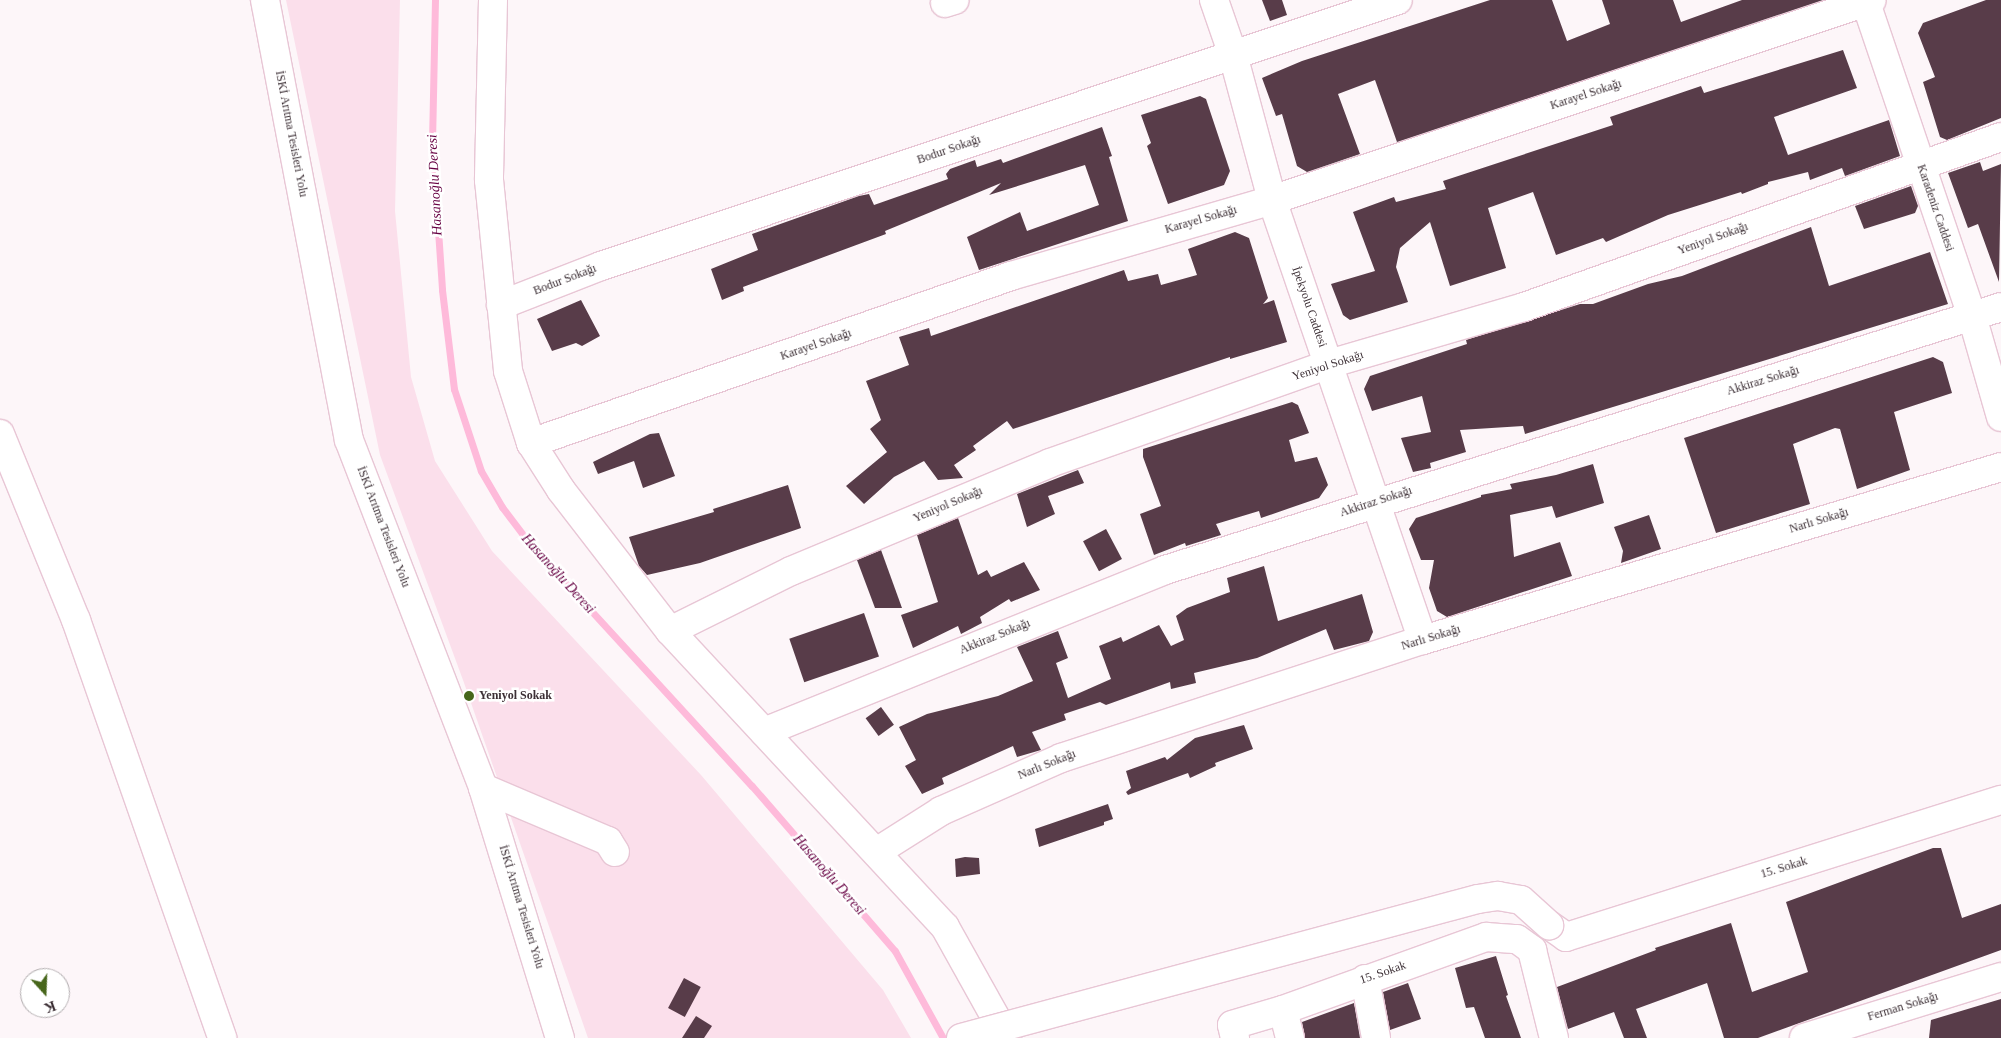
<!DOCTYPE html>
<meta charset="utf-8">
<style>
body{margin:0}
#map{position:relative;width:2001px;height:1038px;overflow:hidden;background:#fdf6f9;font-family:"Times New Roman",serif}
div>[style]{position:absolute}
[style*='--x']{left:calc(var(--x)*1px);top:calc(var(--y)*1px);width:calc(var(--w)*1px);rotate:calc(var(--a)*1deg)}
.green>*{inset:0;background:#fbdfeb}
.stream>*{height:7px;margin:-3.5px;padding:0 3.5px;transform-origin:3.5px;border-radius:3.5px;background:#febada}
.building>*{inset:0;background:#583c49;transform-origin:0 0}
.roads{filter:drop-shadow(1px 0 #e8c6d5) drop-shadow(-1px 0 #e8c6d5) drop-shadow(0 1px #e8c6d5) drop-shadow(0 -1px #e8c6d5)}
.minor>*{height:28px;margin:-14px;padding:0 14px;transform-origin:14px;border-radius:14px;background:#fff}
.bridges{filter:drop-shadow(1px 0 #e8c6d5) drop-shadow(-1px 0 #e8c6d5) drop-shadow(0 1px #e8c6d5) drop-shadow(0 -1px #e8c6d5)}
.minor-bridge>*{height:28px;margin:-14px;padding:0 14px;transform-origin:14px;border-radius:14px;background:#fff}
.dots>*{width:14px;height:14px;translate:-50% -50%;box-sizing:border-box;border:2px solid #fff;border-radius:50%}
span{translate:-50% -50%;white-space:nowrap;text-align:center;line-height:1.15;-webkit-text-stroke:5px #fff;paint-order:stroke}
.street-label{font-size:12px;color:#3c2f35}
.poi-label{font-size:12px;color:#3c2f35;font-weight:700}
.left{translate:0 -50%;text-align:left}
.water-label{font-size:14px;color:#660042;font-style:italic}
.north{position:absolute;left:20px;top:968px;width:50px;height:50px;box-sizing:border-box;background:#fff;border:1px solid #b1acae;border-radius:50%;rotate:160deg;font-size:14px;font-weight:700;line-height:20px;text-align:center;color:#3c2f35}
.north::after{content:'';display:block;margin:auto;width:18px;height:22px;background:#47661b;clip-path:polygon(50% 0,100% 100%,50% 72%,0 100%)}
</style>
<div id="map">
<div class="green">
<i style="clip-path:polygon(286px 0,400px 0,395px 211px,411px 377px,435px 461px,492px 551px,701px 775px,883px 990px,911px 1038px,588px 1038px,463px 680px,380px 455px)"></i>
</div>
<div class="stream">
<i style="--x:435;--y:0;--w:142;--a:91.2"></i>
<i style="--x:432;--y:142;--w:148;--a:86.1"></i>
<i style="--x:442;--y:290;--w:100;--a:83.1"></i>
<i style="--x:454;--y:389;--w:86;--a:71.8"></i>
<i style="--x:481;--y:471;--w:42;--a:59.7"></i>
<i style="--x:502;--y:507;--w:46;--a:52.9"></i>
<i style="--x:530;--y:544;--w:328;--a:47.5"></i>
<i style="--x:752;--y:786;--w:218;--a:49.1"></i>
<i style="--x:895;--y:951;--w:99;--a:61.1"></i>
</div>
<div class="building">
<i style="clip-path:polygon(1262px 0,1282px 0,1287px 15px,1270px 21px)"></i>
<i style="clip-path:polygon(1490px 0,1552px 0,1567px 41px,1610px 24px,1602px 0,1673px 0,1681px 22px,1742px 0,1823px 0,1397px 142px,1375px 80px,1338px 94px,1360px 154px,1307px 172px,1297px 166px,1282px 114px,1276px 116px,1262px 78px,1302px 61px)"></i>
<i style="clip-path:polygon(1986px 0,2001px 0,2001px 118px,1947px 140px,1940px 137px,1923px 82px,1935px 77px,1918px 33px,1923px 23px)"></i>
<i style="clip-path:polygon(1843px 50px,1857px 88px,1774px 117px,1788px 155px,1889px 120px,1900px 156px,1845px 176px,1842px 168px,1810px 180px,1808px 172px,1768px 182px,1768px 184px,1742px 194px,1741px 192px,1668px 215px,1606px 242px,1603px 238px,1556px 255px,1533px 192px,1488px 208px,1506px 268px,1450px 286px,1430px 222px,1400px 248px,1396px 267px,1408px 302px,1350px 320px,1343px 315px,1331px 284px,1375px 271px,1353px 212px,1394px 197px,1396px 202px,1446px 189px,1443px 181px,1613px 125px,1610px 117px,1701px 86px,1704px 93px)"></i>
<i style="clip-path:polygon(1200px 96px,1206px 99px,1230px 171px,1224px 185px,1168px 204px,1147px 146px,1151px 143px,1141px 115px)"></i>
<i style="clip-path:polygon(1102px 127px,1112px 156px,1109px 157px,1128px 221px,979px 270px,967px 237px,1020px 212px,1027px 231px,1099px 205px,1085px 165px,989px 195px,1001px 183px,885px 231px,886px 234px,743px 287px,744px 291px,722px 300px,711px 269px,758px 250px,752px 234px,859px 196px,869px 194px,874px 205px,948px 179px,946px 174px,950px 169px,975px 160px,977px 167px,1001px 159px,1003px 163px)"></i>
<i style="clip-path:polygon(1980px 162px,1983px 171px,2001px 164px,1999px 282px,1978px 224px,1968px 228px,1948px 173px)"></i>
<i style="clip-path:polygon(1911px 186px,1918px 206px,1915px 213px,1864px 229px,1855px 206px)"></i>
<i style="clip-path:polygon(1811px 227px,1829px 286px,1930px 252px,1948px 304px,1525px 434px,1523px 426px,1460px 430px,1466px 452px,1430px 463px,1431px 468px,1413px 472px,1401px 438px,1431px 432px,1422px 396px,1372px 411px,1364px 389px,1370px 376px,1467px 344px,1466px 340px,1580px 304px,1593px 304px,1648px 284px,1682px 276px)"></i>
<i style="clip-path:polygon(1235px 232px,1249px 238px,1268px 298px,1263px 304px,1274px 300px,1287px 342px,1230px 359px,1230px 357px,1013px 429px,1007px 421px,973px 446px,976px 450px,954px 465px,963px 478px,938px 480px,924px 461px,894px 477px,864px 504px,846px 486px,887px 452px,870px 429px,881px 420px,866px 381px,909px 365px,899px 337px,929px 328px,931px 336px,1124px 270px,1128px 281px,1158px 274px,1161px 285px,1197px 275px,1188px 249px)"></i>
<i style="clip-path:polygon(581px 300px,600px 336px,582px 346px,576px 343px,552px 351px,537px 319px)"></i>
<i style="clip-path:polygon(1933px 357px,1943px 362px,1952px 393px,1894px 412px,1910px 470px,1857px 489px,1840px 429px,1835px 428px,1793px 444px,1810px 504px,1716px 533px,1684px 438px)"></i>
<i style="clip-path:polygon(1292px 402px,1298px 405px,1309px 433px,1289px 440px,1295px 462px,1317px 457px,1328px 485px,1319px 498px,1261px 518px,1259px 511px,1216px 524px,1221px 535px,1186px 546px,1185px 543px,1154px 555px,1140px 514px,1161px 506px,1143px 457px,1143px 449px)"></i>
<i style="clip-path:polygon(659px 433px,675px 476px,643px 488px,634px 461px,598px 474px,593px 462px,650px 434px)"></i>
<i style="clip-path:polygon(1593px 464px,1604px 503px,1556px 518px,1552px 506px,1510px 515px,1514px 557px,1560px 542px,1572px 576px,1447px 617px,1437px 611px,1429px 588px,1434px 560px,1421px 560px,1409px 529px,1416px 518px,1481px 497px,1481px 495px,1512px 489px,1510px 484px,1556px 475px)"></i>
<i style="clip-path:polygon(1078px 470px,1084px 483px,1048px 496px,1055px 514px,1027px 527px,1017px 494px)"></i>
<i style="clip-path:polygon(788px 485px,801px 528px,700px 563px,647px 575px,639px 566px,629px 537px,714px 512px,713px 509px)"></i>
<i style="clip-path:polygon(1649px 515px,1661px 549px,1621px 563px,1623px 551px,1614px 527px)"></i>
<i style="clip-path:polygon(958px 518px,978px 575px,987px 570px,991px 577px,1024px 562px,1040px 590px,1011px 602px,1009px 599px,980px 617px,982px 623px,961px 634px,958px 626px,913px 648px,901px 615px,938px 602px,917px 535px)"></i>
<i style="left:1106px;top:529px;width:34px;height:26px;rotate:62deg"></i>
<i style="clip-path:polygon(881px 550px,902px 608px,875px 608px,857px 560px)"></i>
<i style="clip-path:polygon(1264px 566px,1278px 621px,1362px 594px,1373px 632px,1369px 641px,1334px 650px,1326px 629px,1257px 658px,1194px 673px,1196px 683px,1171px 689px,1170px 682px,1106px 705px,1100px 702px,1064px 714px,1066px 720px,1032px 732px,1041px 750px,1017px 757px,1013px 746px,942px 778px,944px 784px,922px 794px,905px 766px,916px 760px,899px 727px,927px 714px,998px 696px,1033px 681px,1017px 647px,1058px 631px,1068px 658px,1056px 663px,1068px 698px,1111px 679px,1099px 646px,1121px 637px,1123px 642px,1159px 625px,1171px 646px,1184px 640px,1176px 616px,1187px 608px,1230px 592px,1227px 578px)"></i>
<i style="left:864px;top:613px;width:46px;height:79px;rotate:71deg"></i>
<i style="left:881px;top:707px;width:22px;height:19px;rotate:54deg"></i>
<i style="clip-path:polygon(1244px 725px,1253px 749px,1215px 763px,1216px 766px,1190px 778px,1188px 773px,1128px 795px,1126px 792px,1131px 788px,1126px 771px,1165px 757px,1167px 760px,1195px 738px)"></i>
<i style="clip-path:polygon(1108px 804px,1113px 819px,1104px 822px,1104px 825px,1039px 847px,1035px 829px)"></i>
<i style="clip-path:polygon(1933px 848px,1941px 848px,1962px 918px,2001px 904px,2001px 950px,1758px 1038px,1724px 1038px,1707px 983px,1636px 1009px,1647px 1038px,1624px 1038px,1614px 1012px,1568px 1029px,1557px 987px,1656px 950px,1655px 948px,1731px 923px,1752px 992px,1808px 972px,1786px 902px)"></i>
<i style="clip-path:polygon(965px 857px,979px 858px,980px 874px,956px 877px,955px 859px)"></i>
<i style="clip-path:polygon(1496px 956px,1508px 995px,1506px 996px,1521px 1038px,1485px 1038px,1474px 1007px,1466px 1008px,1455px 968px)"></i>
<i style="left:684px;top:978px;width:19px;height:34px;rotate:28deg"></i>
<i style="clip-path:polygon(1408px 983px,1421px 1019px,1390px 1030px,1383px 992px)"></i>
<i style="clip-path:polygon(2001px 999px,2001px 1038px,1929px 1038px,1931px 1020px)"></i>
<i style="clip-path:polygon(1354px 1003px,1360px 1038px,1305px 1038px,1302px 1022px)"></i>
<i style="clip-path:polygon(696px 1016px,712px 1026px,704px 1038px,682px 1038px)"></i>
</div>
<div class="roads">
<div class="minor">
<i style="--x:265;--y:0;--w:448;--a:79.2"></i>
<i style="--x:349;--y:440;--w:373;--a:68.9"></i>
<i style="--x:483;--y:788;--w:262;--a:72.9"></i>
<i style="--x:493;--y:0;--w:180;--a:91.3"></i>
<i style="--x:489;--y:180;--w:192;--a:84.3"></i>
<i style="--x:508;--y:371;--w:76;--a:72.3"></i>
<i style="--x:531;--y:443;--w:56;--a:57.4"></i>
<i style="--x:561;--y:490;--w:178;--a:52.3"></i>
<i style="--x:670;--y:631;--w:404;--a:47.1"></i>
<i style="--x:945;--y:927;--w:127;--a:60.8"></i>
<i style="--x:1214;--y:0;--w:58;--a:70.9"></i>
<i style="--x:1233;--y:55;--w:150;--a:74.9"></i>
<i style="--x:1272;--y:200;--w:465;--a:71.1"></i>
<i style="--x:1865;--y:0;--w:334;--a:71.3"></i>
<i style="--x:1972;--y:316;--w:105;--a:74"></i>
<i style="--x:945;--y:3;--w:10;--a:-17"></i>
<i style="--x:501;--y:305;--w:107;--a:-21.3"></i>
<i style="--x:601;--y:266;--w:840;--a:-18.46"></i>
<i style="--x:0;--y:434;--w:201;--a:67.8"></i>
<i style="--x:76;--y:620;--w:443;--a:70.7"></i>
<i style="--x:531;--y:443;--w:508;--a:-19.18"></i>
<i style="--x:1011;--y:276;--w:272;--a:-16.2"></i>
<i style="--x:1272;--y:200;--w:632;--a:-18.43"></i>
<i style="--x:670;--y:631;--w:135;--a:-26.4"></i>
<i style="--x:791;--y:571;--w:281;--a:-22.6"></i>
<i style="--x:1050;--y:463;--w:296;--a:-19.5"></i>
<i style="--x:1329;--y:364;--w:203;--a:-16.3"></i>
<i style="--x:1524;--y:307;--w:506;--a:-19.62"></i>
<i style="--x:764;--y:732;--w:432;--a:-22"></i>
<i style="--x:1165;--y:570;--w:876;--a:-17.46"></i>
<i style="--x:483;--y:788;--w:136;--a:23"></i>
<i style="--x:608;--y:841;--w:13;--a:58"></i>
<i style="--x:878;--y:851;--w:75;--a:-32.4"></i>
<i style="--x:941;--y:811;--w:131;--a:-23.8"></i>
<i style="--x:1061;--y:758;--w:381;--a:-18.1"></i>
<i style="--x:1423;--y:640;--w:603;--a:-16.66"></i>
<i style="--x:1549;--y:925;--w:21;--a:35"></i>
<i style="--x:1566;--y:937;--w:456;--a:-17.5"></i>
<i style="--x:1365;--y:979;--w:60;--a:79.4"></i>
<i style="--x:1283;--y:1010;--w:29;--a:76"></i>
<i style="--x:1235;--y:1038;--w:13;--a:-103"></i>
<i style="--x:1232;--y:1025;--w:53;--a:-16.4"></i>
<i style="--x:1283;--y:1010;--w:216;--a:-19.8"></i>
<i style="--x:1486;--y:937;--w:31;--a:4"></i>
<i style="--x:1517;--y:939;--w:19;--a:36"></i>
<i style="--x:1532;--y:950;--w:91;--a:76"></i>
<i style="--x:1804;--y:1038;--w:206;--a:-17.2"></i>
</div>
</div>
<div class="bridges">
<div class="minor-bridge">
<i style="--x:961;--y:1038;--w:535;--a:-15.05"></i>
<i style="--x:1478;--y:899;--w:20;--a:-9"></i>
<i style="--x:1498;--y:896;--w:23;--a:10"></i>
<i style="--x:1521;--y:900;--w:38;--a:42"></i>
</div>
</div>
<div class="dots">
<i style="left:469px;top:696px;background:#47661b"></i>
</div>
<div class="street-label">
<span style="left:1586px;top:95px;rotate:-18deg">Karayel Sokağı</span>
<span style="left:291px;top:134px;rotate:79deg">İSKİ Arıtma Tesisleri Yolu</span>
<span style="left:949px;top:150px;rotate:-19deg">Bodur Sokağı</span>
<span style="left:1935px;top:208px;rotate:71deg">Karadeniz Caddesi</span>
<span style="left:1201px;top:220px;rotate:-16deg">Karayel Sokağı</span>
<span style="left:1713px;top:239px;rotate:-20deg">Yeniyol Sokağı</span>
<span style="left:565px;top:280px;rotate:-21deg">Bodur Sokağı</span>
<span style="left:1309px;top:307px;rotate:71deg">İpekyolu Caddesi</span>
<span style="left:816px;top:345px;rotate:-19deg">Karayel Sokağı</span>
<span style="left:1328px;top:366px;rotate:-18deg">Yeniyol Sokağı</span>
<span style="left:1763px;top:381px;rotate:-17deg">Akkiraz Sokağı</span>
<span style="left:1376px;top:502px;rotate:-18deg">Akkiraz Sokağı</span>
<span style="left:948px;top:505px;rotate:-23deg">Yeniyol Sokağı</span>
<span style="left:1819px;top:521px;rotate:-17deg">Narlı Sokağı</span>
<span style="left:383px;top:527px;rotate:69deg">İSKİ Arıtma Tesisleri Yolu</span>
<span style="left:995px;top:637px;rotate:-22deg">Akkiraz Sokağı</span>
<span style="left:1431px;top:638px;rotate:-17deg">Narlı Sokağı</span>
<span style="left:1047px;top:765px;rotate:-22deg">Narlı Sokağı</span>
<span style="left:1784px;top:868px;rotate:-17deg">15. Sokak</span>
<span style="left:521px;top:907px;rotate:73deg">İSKİ Arıtma Tesisleri Yolu</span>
<span style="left:1383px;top:973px;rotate:-19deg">15. Sokak</span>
<span style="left:1903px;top:1007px;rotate:-17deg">Ferman Sokağı</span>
</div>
<div class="poi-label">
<span class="left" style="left:479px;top:696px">Yeniyol Sokak</span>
</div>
<div class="water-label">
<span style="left:435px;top:185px;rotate:-93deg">Hasanoğlu Deresi</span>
<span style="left:558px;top:574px;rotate:48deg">Hasanoğlu Deresi</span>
<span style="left:829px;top:875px;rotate:49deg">Hasanoğlu Deresi</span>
</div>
<div class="north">K</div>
</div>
